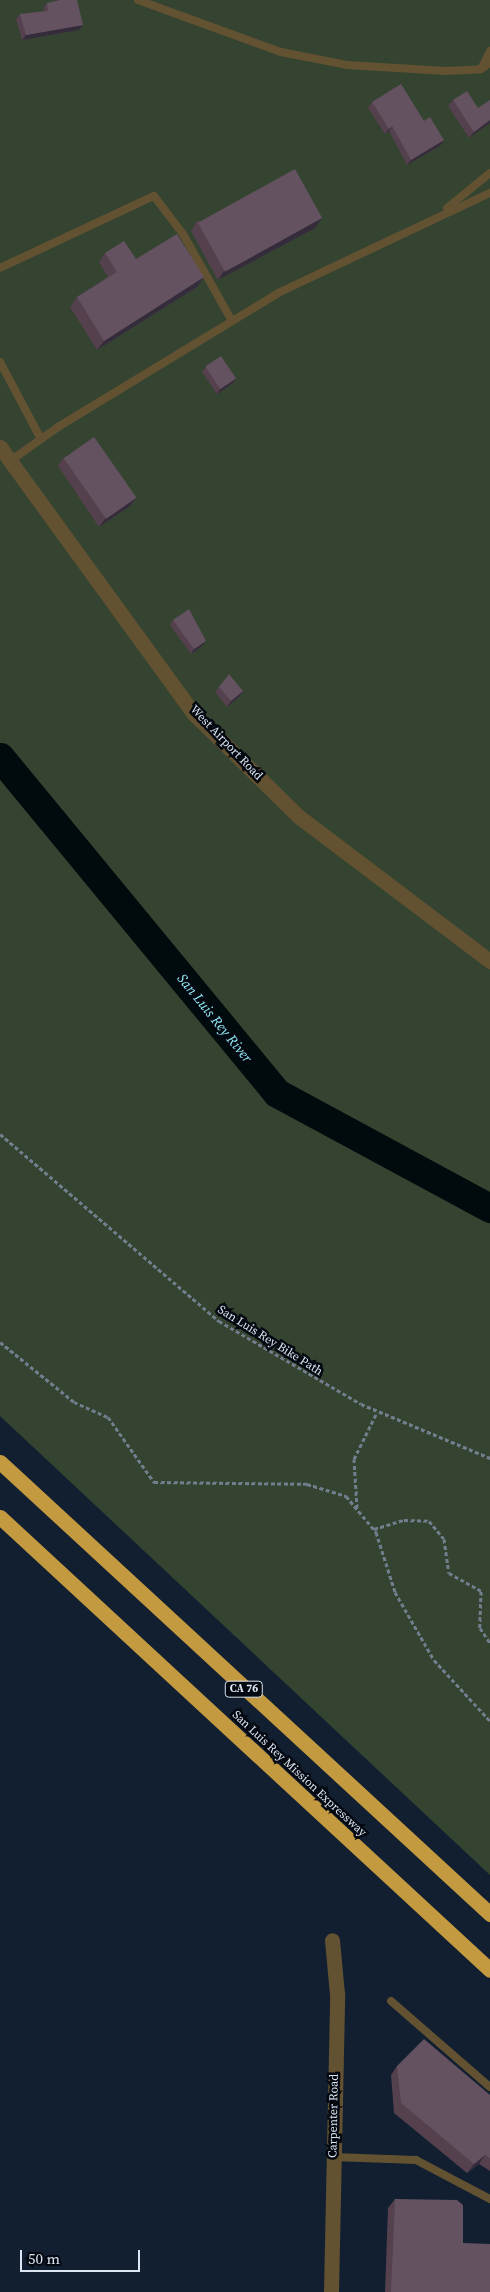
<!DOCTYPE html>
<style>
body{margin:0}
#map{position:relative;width:490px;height:2292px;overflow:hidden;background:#111f30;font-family:"Source Serif 4",serif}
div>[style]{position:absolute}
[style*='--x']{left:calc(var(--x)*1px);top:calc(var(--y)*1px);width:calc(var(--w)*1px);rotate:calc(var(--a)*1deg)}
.green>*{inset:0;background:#344431}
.river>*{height:29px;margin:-14.5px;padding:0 14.5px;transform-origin:14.5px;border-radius:14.5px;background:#000b0d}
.path>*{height:3px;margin-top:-1.5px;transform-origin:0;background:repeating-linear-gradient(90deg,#727e8d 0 4px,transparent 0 6.5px)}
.lane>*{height:8px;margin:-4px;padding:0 4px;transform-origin:4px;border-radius:4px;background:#635232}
.street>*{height:15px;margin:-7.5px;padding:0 7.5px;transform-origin:7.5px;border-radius:7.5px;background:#635232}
.highway>*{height:15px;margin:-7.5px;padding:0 7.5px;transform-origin:7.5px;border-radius:7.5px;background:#c49a41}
.wall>*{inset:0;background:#55404e}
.shaded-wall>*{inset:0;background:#342c3b}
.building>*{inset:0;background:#645260;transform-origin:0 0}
span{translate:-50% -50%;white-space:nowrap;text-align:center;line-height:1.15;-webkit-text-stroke:5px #040810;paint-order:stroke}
.shield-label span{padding:1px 4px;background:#040810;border:1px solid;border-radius:4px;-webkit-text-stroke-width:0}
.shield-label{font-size:11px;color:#dce6f2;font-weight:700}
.street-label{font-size:12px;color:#dce6f2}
.water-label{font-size:14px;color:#94edf8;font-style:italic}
.scale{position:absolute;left:20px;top:2250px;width:120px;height:22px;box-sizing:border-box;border:2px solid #dce6f2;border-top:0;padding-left:6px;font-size:15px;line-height:18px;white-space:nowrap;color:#dce6f2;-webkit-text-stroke:4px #040810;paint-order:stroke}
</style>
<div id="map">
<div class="green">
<i style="clip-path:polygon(0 0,490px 0,490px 1875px,0 1416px)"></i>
</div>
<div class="river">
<i style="--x:0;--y:757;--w:435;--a:50.5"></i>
<i style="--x:277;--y:1093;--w:242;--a:28.4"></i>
</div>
<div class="path">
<i style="--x:0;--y:1134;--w:288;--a:40.5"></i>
<i style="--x:219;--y:1321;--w:164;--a:30.3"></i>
<i style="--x:361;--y:1404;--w:140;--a:22.7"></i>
<i style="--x:0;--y:1342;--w:95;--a:39"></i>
<i style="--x:74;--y:1402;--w:37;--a:24"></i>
<i style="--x:108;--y:1417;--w:80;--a:54.7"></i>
<i style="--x:154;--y:1482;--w:153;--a:0.7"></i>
<i style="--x:307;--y:1484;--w:41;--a:17.1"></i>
<i style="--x:346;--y:1496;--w:47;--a:50.2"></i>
<i style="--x:376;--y:1532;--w:63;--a:72.4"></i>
<i style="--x:395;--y:1592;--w:78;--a:60.2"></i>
<i style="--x:434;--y:1660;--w:83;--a:47.4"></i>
<i style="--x:357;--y:1508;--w:49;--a:-93.5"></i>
<i style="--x:354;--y:1459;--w:52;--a:-63.9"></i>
<i style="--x:374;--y:1529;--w:31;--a:-17"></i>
<i style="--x:404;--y:1520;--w:25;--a:2"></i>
<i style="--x:429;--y:1521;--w:23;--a:50"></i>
<i style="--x:444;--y:1539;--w:34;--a:82"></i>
<i style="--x:449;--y:1573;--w:37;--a:29"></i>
<i style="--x:481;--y:1591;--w:37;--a:92"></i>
<i style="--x:480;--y:1628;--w:18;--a:56"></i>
</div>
<div class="lane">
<i style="--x:138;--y:0;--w:152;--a:20"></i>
<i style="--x:281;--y:52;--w:67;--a:11.1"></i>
<i style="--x:347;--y:65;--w:100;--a:3.4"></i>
<i style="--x:447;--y:71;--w:34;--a:-3"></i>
<i style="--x:481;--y:69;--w:11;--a:-34"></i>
<i style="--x:482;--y:67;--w:18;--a:-63"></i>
<i style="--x:447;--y:208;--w:55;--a:-39.1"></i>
<i style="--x:0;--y:268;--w:170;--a:-25.1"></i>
<i style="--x:154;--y:196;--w:48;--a:52.7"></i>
<i style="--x:183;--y:234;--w:100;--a:60.6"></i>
<i style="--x:0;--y:362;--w:87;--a:62"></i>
<i style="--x:10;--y:461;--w:59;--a:-35.3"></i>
<i style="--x:58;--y:427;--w:258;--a:-31.3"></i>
<i style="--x:278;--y:293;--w:234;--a:-25.3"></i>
<i style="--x:391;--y:2001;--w:131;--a:41"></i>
<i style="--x:333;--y:2157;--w:83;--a:2.1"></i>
<i style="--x:416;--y:2160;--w:84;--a:27.8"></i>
</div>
<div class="street">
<i style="--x:0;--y:447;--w:331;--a:54"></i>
<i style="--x:195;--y:715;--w:144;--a:44.4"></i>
<i style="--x:298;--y:816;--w:241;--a:37.1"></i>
<i style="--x:331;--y:2292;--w:298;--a:-88.8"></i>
<i style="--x:337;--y:1994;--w:54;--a:-95.3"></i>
</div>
<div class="highway">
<i style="--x:0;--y:1462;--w:667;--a:42.69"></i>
<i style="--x:0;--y:1517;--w:667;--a:42.75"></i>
</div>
<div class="wall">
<i style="clip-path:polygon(47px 3px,83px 25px,79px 30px,22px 40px,16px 19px,20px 14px,44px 11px,43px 8px)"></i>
<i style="clip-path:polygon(453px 100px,478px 108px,490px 123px,469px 138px,448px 106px)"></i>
<i style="clip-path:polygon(372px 102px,424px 121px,444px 140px,441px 145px,407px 165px,389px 131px,385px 134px,368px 108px)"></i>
<i style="clip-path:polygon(197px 221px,315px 228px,218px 280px,191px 231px)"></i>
<i style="clip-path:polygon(105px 253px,136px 259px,204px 277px,197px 287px,97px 350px,70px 307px,77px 297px,108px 277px,99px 262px)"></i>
<i style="clip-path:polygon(206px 367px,236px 378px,233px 383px,217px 394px,202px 372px)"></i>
<i style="clip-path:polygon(63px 458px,136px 498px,130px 506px,99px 527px,58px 466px)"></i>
<i style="clip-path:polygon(173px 620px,202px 646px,191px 654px,170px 625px)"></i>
<i style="clip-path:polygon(219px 687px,243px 691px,240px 696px,227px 707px,215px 692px)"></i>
<i style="clip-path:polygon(397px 2066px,490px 2095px,490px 2171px,479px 2164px,467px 2173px,394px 2113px,391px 2075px)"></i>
<i style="clip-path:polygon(395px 2199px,463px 2243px,490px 2292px,385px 2292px,388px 2208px)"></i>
</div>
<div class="shaded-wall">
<i style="clip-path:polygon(83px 25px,79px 30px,22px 40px,26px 35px)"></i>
<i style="clip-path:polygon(490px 120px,490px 123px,469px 138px,474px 132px)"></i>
<i style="clip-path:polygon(392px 126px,389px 131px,385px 134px,389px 129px)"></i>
<i style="clip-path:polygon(444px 140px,441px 145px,407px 165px,411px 160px)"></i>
<i style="clip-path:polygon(322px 218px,315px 228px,218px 280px,224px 271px)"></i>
<i style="clip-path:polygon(204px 277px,197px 287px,97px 350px,104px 341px)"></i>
<i style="clip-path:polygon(236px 378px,233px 383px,217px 394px,221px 388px)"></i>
<i style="clip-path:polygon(136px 498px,130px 506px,99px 527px,105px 519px)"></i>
<i style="clip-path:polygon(206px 641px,202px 646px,191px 654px,194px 649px)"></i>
<i style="clip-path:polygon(243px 691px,240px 696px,227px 707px,231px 701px)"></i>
<i style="clip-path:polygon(485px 2155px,479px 2164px,467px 2173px,474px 2164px)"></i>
</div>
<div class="building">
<i style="clip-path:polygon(60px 0,77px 0,83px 25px,26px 35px,20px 14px,48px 11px,47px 3px)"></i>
<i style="clip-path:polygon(401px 84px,424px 121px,430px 117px,444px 140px,411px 160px,392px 126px,389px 129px,372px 102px)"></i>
<i style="clip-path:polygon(467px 91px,478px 108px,490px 100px,490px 120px,474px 132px,453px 100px)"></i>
<i style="left:295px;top:169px;width:56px;height:111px;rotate:61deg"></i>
<i style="clip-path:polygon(177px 234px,204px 277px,104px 341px,77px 297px,117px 272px,105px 253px,124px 241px,136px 259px)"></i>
<i style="left:221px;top:356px;width:27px;height:19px;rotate:56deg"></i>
<i style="left:94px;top:437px;width:74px;height:37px;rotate:55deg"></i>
<i style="clip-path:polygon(189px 609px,206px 641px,194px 649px,173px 620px)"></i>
<i style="clip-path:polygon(229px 674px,243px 691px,231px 701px,219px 687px)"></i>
<i style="clip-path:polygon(424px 2039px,490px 2095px,490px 2158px,485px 2155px,474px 2164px,401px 2103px,397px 2066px)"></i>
<i style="clip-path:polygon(395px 2199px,457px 2200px,463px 2205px,463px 2243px,490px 2244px,490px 2292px,391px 2292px)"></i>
</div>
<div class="shield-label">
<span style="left:244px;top:1689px">CA 76</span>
</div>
<div class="street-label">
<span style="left:226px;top:743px;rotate:46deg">West Airport Road</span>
<span style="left:270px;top:1341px;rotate:32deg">San Luis Rey Bike Path</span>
<span style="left:299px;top:1774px;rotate:43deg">San Luis Rey Mission Expressway</span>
<span style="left:334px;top:2116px;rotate:-89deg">Carpenter Road</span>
</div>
<div class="water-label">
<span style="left:215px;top:1018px;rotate:51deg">San Luis Rey River</span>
</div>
<div class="scale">50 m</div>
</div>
